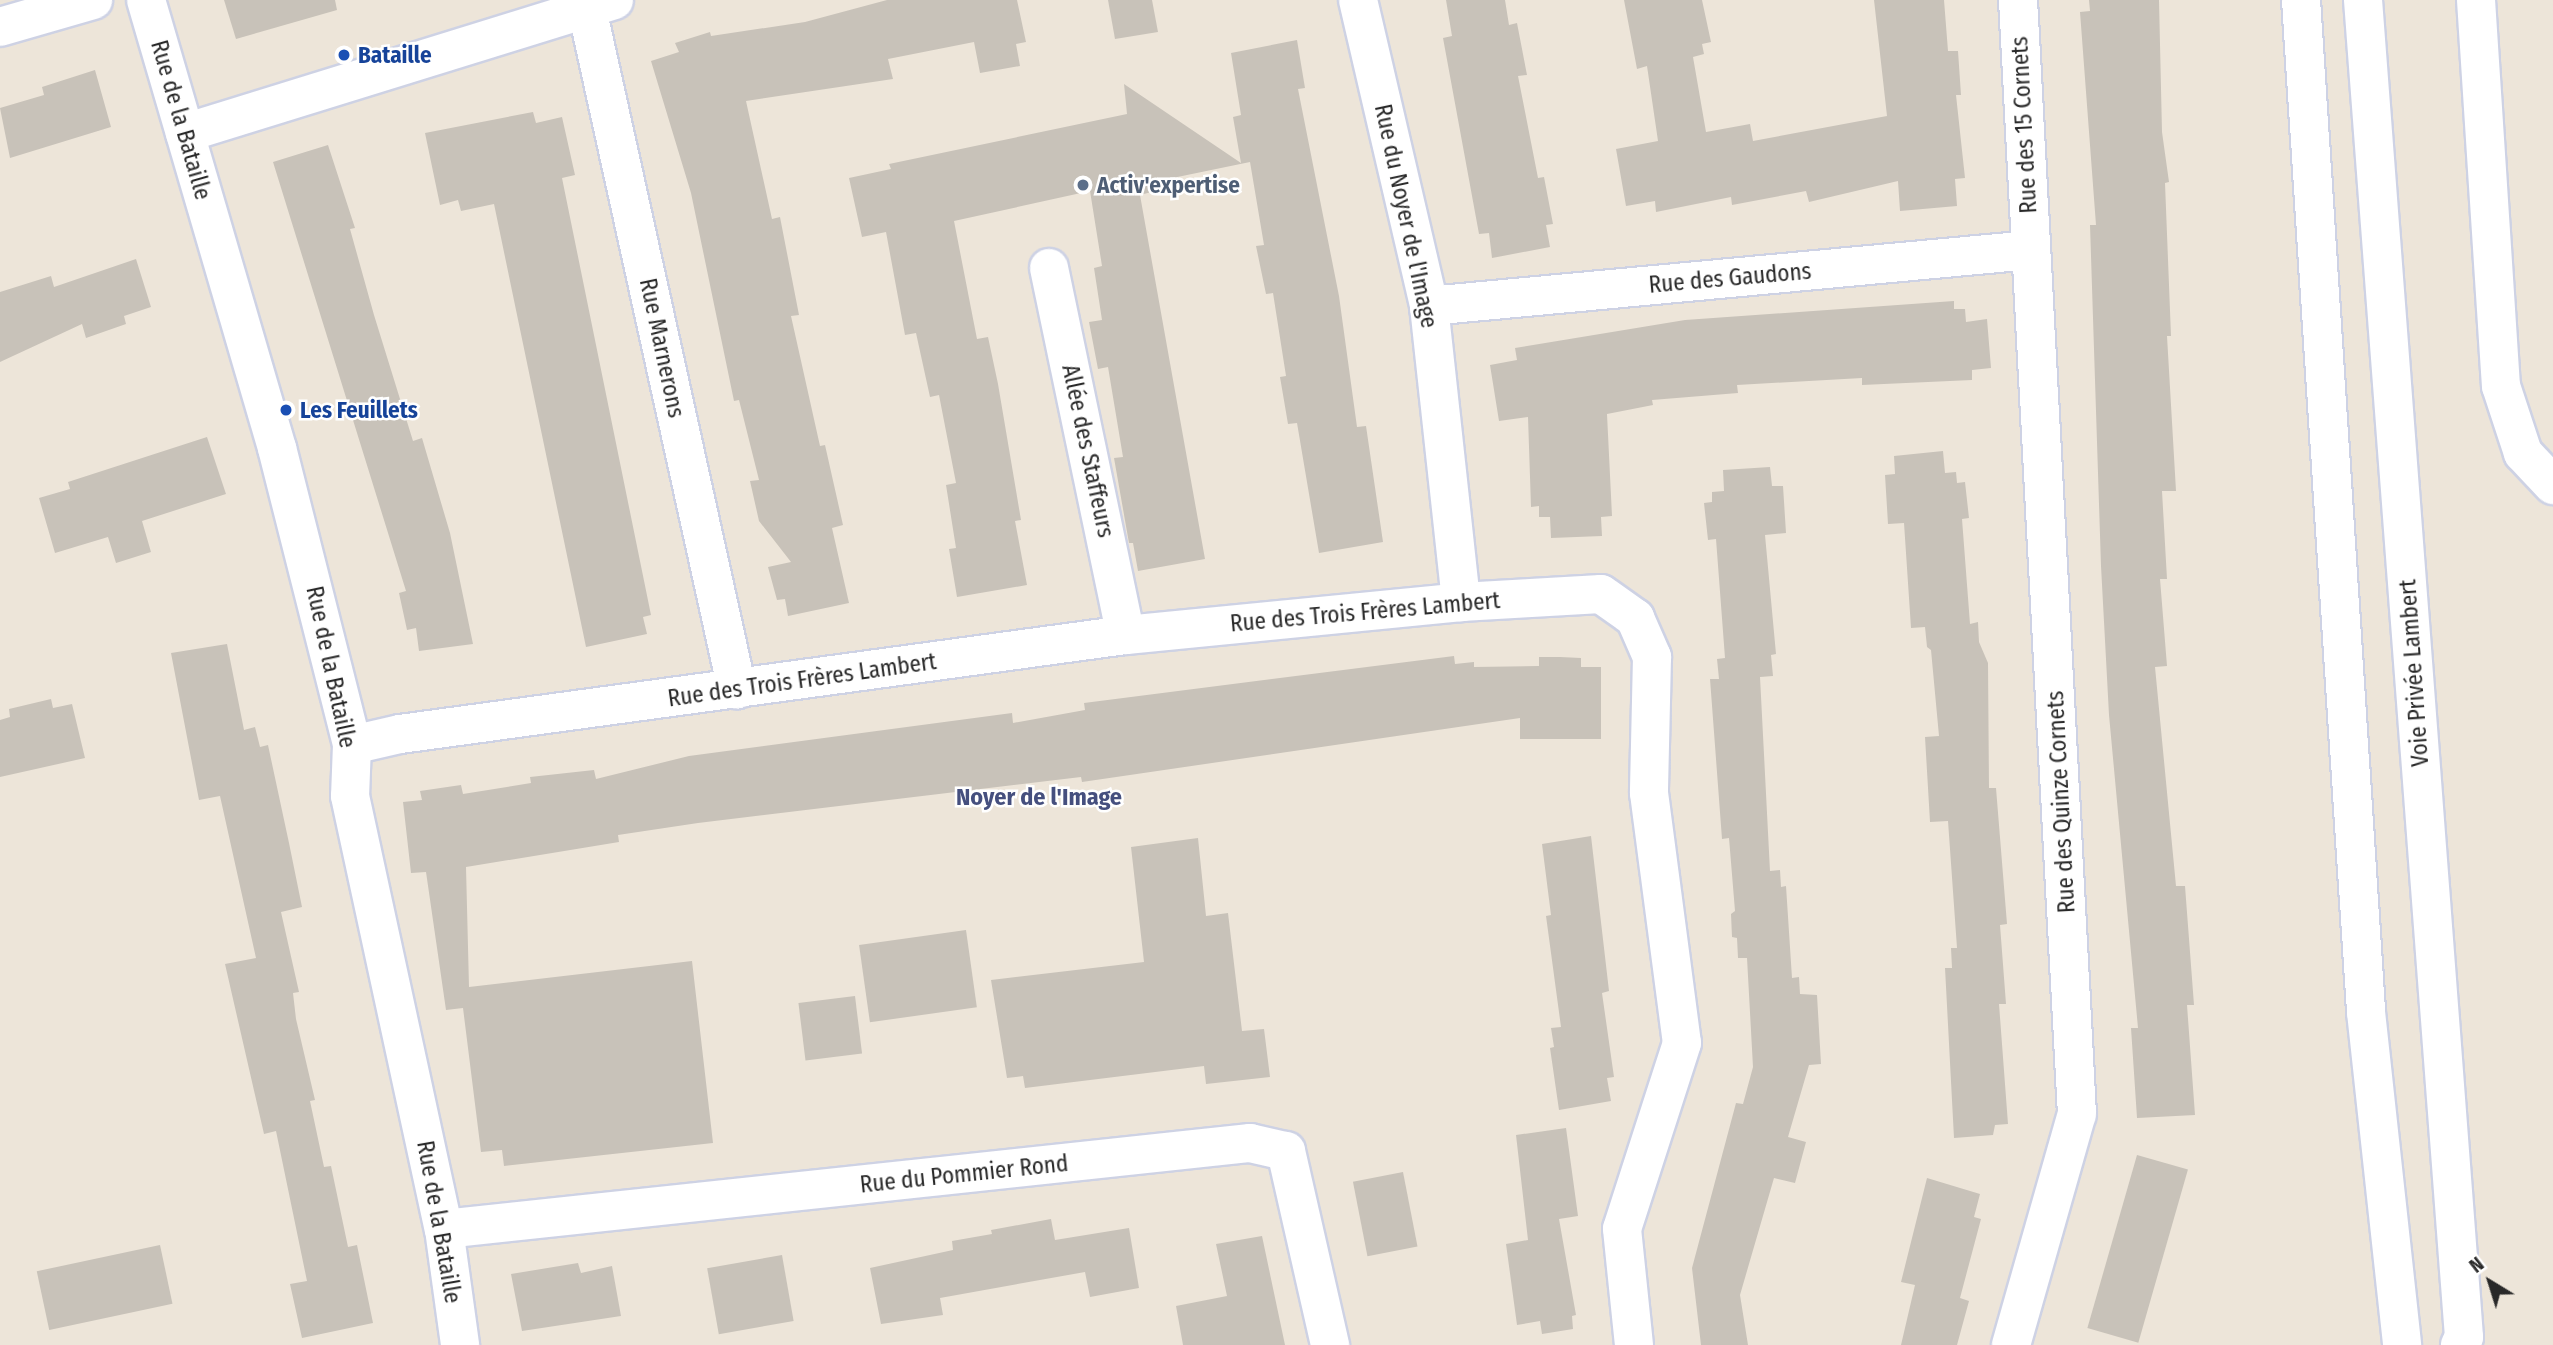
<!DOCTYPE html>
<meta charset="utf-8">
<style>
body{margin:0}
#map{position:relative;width:2553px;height:1345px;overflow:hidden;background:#ede5d9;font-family:"Fira Sans Condensed",sans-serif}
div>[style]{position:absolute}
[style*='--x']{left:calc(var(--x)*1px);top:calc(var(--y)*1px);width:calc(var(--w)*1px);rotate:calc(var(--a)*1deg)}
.building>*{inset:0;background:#c8c2b9;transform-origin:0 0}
.roads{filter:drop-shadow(2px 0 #ced2e4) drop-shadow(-2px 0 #ced2e4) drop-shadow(0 2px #ced2e4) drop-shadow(0 -2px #ced2e4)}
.minor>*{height:38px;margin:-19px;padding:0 19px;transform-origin:19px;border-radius:19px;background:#fff}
.dots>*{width:19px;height:19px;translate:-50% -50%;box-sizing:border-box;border:4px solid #fff;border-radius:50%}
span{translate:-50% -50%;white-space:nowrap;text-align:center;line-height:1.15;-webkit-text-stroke:5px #fff;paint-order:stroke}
.transit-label{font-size:23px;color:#164399;font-weight:700}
.left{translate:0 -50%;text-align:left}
.street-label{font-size:23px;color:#292929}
.service-label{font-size:23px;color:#4e5e75;font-weight:700}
.neighbourhood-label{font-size:24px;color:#454f7e;font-weight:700}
.north{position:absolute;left:2455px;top:1247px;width:70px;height:70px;-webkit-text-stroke:5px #fff;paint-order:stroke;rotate:322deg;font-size:19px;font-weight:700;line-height:28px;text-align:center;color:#292929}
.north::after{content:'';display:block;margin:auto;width:24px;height:32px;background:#292929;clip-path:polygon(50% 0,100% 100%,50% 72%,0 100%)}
</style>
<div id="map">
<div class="building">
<i style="clip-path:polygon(224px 0,335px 0,337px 10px,236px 39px)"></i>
<i style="clip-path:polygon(887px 0,1017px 0,1026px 42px,1016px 44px,1020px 66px,980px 73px,974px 42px,888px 59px,893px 79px,746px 101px,772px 219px,780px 217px,799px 315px,791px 316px,820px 446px,825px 445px,843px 525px,832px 528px,849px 603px,788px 616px,785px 599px,777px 600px,768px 567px,791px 562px,759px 521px,750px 481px,759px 480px,739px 400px,734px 401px,691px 193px,651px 61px,679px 52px,675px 43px,710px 32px,711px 36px,805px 22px)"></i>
<i style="clip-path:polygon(1108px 0,1152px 0,1158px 32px,1115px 39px)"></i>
<i style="clip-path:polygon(1446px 0,1505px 0,1509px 25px,1517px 23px,1527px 75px,1518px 76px,1538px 178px,1544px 177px,1553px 224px,1546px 225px,1550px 247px,1492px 258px,1489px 233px,1479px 234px,1443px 38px,1452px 36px)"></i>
<i style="clip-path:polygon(1624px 0,1702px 0,1711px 42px,1702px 44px,1704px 54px,1693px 57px,1706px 132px,1750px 124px,1753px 141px,1887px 116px,1874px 0,1944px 0,1948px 51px,1958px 51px,1961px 95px,1956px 95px,1965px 178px,1955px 179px,1957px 206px,1900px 211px,1898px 181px,1809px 202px,1806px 191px,1732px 205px,1731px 197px,1656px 212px,1655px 201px,1626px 206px,1616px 149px,1658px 141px,1647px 66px,1637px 69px)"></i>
<i style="clip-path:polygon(2089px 0,2159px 0,2162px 132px,2169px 182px,2165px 183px,2171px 336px,2167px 336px,2176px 491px,2162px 491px,2167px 579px,2160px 579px,2167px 666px,2155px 667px,2176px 886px,2185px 886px,2194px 1005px,2187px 1005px,2195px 1115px,2137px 1118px,2131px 1028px,2138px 1028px,2109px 715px,2101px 566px,2090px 225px,2096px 225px,2080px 12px,2090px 11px)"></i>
<i style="clip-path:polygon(1297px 40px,1305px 88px,1298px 89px,1339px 296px,1357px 427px,1366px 426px,1383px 542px,1319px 553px,1297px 423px,1288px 424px,1280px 377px,1286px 376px,1273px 293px,1266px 294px,1256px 246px,1264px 245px,1250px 162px,1158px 181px,1159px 190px,1140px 195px,1205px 559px,1138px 571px,1133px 543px,1129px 543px,1114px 458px,1123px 457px,1108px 367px,1098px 369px,1089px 322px,1102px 320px,1094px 268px,1102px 266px,1090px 191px,954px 221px,977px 339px,988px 337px,998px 384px,1021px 520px,1015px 521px,1027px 585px,957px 597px,949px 549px,956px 548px,946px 485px,956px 483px,939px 395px,930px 397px,916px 333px,905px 335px,886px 232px,862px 237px,849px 178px,891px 169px,889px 164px,1127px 114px,1124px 84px,1241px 163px,1233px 117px,1241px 115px,1231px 53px)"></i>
<i style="clip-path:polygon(95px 70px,111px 127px,10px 158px,0 108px,44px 95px,42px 87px)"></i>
<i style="clip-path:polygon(533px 112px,536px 123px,562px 117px,575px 175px,562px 178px,651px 615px,643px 617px,647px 634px,586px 647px,494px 204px,461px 211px,458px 200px,440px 205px,425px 133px)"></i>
<i style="clip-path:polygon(328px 145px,355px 228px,350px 229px,374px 315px,413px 441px,422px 438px,450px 533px,473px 644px,419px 651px,416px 628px,407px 630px,399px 593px,406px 591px,273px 162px)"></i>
<i style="clip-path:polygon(136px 259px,151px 307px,124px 316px,126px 324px,86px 338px,82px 324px,0 362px,0 292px,51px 276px,54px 287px)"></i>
<i style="clip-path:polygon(1954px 301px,1954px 309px,1965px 309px,1966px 322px,1987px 319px,1991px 368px,1972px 370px,1972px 380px,1862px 385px,1862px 378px,1737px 385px,1738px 393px,1652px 400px,1653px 405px,1607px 414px,1612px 516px,1601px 517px,1602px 536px,1551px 538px,1550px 517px,1539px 517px,1539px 506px,1531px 507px,1528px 417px,1499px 421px,1490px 365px,1517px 360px,1515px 348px,1685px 320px)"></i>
<i style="clip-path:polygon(207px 437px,226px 494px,142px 521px,151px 552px,116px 563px,108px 537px,55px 553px,39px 498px,70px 489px,68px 482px)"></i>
<i style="clip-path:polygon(1943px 451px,1945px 473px,1956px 472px,1957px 483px,1965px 482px,1969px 518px,1962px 519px,1970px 624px,1978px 622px,1979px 642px,1988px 663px,1989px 788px,1996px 788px,2007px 924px,2000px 925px,2006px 1004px,1999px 1004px,2008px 1124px,1995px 1125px,1993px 1135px,1954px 1138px,1945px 968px,1952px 968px,1951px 948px,1957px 948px,1948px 821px,1930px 822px,1925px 737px,1939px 736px,1931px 650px,1927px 647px,1925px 627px,1911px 628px,1904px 523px,1888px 524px,1885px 475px,1895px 474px,1894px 456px)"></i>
<i style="clip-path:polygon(1770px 467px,1772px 486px,1783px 486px,1786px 533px,1765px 535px,1776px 654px,1771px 655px,1773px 676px,1760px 677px,1770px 871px,1780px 870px,1781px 887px,1786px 886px,1792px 978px,1799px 977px,1800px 994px,1817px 995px,1821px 1064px,1809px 1065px,1788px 1137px,1806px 1142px,1795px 1183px,1774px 1178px,1740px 1295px,1748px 1345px,1701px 1345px,1692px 1268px,1736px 1103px,1743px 1104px,1753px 1067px,1747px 958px,1738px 958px,1737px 938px,1732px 937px,1731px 914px,1735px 911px,1729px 838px,1722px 839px,1710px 679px,1719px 679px,1717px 659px,1725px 658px,1716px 539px,1708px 540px,1704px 503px,1712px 502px,1712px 492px,1724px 491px,1723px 470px)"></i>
<i style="clip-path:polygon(227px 644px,244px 730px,255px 727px,260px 747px,268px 745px,289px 843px,302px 907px,281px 912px,299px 992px,293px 993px,296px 1019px,315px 1100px,310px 1101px,324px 1167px,331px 1166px,348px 1247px,357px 1245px,373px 1323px,302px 1338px,290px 1284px,307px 1281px,276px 1131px,264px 1134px,225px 964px,256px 958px,220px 796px,199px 800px,171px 653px)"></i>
<i style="clip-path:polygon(1454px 656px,1455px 664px,1474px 662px,1474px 667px,1539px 666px,1539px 657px,1560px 657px,1581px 658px,1581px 667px,1601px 667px,1601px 739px,1520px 739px,1520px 718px,1082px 782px,1081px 777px,698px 823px,618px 835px,619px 842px,466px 867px,469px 987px,692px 961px,713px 1143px,504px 1166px,502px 1150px,481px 1152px,463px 1008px,446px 1010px,426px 872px,411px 873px,403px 802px,422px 800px,420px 791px,461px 785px,463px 794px,531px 783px,530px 777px,594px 770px,596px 779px,689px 756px,1012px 713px,1013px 723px,1085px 710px,1084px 703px)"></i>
<i style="clip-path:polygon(51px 699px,53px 708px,72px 704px,85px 758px,0 777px,0 720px,10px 717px,9px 709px)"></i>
<i style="clip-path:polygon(1591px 836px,1609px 991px,1602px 993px,1614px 1077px,1607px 1078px,1611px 1101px,1559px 1110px,1550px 1048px,1554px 1047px,1551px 1028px,1561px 1027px,1546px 916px,1551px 915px,1542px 844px)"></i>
<i style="clip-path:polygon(1198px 838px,1206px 916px,1228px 913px,1242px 1031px,1264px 1029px,1270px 1077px,1206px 1084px,1204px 1066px,1025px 1088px,1023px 1076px,1007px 1078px,991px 980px,1144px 962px,1131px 847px)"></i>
<i style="left:966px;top:930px;width:78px;height:108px;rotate:82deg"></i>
<i style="left:855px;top:996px;width:58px;height:57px;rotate:83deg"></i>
<i style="clip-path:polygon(1566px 1128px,1578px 1216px,1559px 1219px,1576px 1315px,1572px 1316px,1573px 1329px,1542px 1334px,1540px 1321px,1517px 1325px,1506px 1244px,1528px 1240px,1516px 1135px)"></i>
<i style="left:2137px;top:1155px;width:53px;height:180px;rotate:16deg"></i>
<i style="left:1403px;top:1172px;width:76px;height:51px;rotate:79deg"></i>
<i style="clip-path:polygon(1927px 1178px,1980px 1194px,1974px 1217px,1981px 1219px,1960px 1298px,1969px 1301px,1957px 1345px,1901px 1345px,1915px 1285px,1901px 1282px)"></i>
<i style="clip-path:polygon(1051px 1219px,1055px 1240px,1129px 1228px,1139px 1288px,1090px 1297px,1085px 1272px,940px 1298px,943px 1315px,881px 1324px,870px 1268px,953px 1250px,952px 1241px,992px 1234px,991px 1230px)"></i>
<i style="clip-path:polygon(1262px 1236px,1285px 1345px,1183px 1345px,1176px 1306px,1227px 1296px,1216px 1244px)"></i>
<i style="left:160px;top:1245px;width:60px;height:126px;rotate:78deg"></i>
<i style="left:782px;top:1255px;width:67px;height:76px;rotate:80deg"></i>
<i style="clip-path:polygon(578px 1263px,581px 1273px,612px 1266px,621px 1316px,522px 1331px,511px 1274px)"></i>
</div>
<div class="roads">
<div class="minor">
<i style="--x:146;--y:0;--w:467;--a:73.7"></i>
<i style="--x:277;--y:448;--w:306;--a:75.8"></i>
<i style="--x:352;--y:745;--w:51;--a:92.2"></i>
<i style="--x:350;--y:796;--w:443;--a:77.8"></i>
<i style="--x:444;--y:1229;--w:117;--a:82.1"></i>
<i style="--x:585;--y:0;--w:706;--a:77.56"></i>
<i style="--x:1358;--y:0;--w:314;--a:76.9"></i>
<i style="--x:1429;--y:306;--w:298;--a:83.8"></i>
<i style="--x:2301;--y:0;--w:1014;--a:86.32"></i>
<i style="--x:2366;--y:1012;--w:335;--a:83.8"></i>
<i style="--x:2363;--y:0;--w:1341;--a:85.68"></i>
<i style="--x:2464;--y:1337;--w:9;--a:117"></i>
<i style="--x:2476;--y:0;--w:387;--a:86.3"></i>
<i style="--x:2501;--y:386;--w:71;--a:71.8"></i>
<i style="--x:2523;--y:453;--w:44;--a:46.8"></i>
<i style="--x:0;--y:27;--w:97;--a:-16.2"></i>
<i style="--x:185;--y:133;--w:449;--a:-17.2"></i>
<i style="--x:1049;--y:268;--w:375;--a:78.2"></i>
<i style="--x:1429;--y:306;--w:604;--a:-5.32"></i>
<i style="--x:352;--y:745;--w:49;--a:-12.9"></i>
<i style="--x:400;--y:734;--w:733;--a:-7.77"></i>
<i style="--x:1126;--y:635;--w:337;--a:-5.6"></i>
<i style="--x:1461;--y:602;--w:140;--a:-3.3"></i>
<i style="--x:1601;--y:594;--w:42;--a:35.2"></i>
<i style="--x:1635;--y:618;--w:43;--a:66.4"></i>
<i style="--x:1652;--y:657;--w:136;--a:91.3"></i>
<i style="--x:1649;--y:793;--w:252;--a:82.5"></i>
<i style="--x:1682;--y:1043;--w:195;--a:107.9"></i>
<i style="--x:1622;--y:1229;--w:117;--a:84.1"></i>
<i style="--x:444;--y:1229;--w:811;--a:-6.09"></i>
<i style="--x:1250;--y:1143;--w:37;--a:13"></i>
<i style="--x:1286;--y:1151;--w:199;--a:77.2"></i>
<i style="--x:2011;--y:1345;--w:240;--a:-74.1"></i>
<i style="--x:2077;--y:1114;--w:1116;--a:-93.03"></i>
</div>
</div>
<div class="dots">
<i style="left:344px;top:55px;background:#1a4fb4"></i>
<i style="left:1083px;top:185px;background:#5c6f8a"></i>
<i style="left:286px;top:410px;background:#1a4fb4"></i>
</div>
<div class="transit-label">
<span class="left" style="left:358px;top:55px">Bataille</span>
<span class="left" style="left:300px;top:410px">Les Feuillets</span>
</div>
<div class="street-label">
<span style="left:181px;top:120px;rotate:74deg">Rue de la Bataille</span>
<span style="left:2024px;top:125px;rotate:-93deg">Rue des 15 Cornets</span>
<span style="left:1406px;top:216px;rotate:78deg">Rue du Noyer de l'Image</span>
<span style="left:1730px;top:278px;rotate:-5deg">Rue des Gaudons</span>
<span style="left:662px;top:348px;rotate:78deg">Rue Marnerons</span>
<span style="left:1088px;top:451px;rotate:78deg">Allée des Staffeurs</span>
<span style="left:1365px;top:612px;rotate:-5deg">Rue des Trois Frères Lambert</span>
<span style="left:331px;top:667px;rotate:78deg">Rue de la Bataille</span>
<span style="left:2414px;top:673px;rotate:-94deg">Voie Privée Lambert</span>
<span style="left:802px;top:680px;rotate:-8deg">Rue des Trois Frères Lambert</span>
<span style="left:2061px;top:802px;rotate:-93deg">Rue des Quinze Cornets</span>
<span style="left:964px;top:1174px;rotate:-6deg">Rue du Pommier Rond</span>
<span style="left:439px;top:1222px;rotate:80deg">Rue de la Bataille</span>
</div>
<div class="service-label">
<span class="left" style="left:1097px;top:185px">Activ'expertise</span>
</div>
<div class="neighbourhood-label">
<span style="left:1039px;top:798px">Noyer de l'Image</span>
</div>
<div class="north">N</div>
</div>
